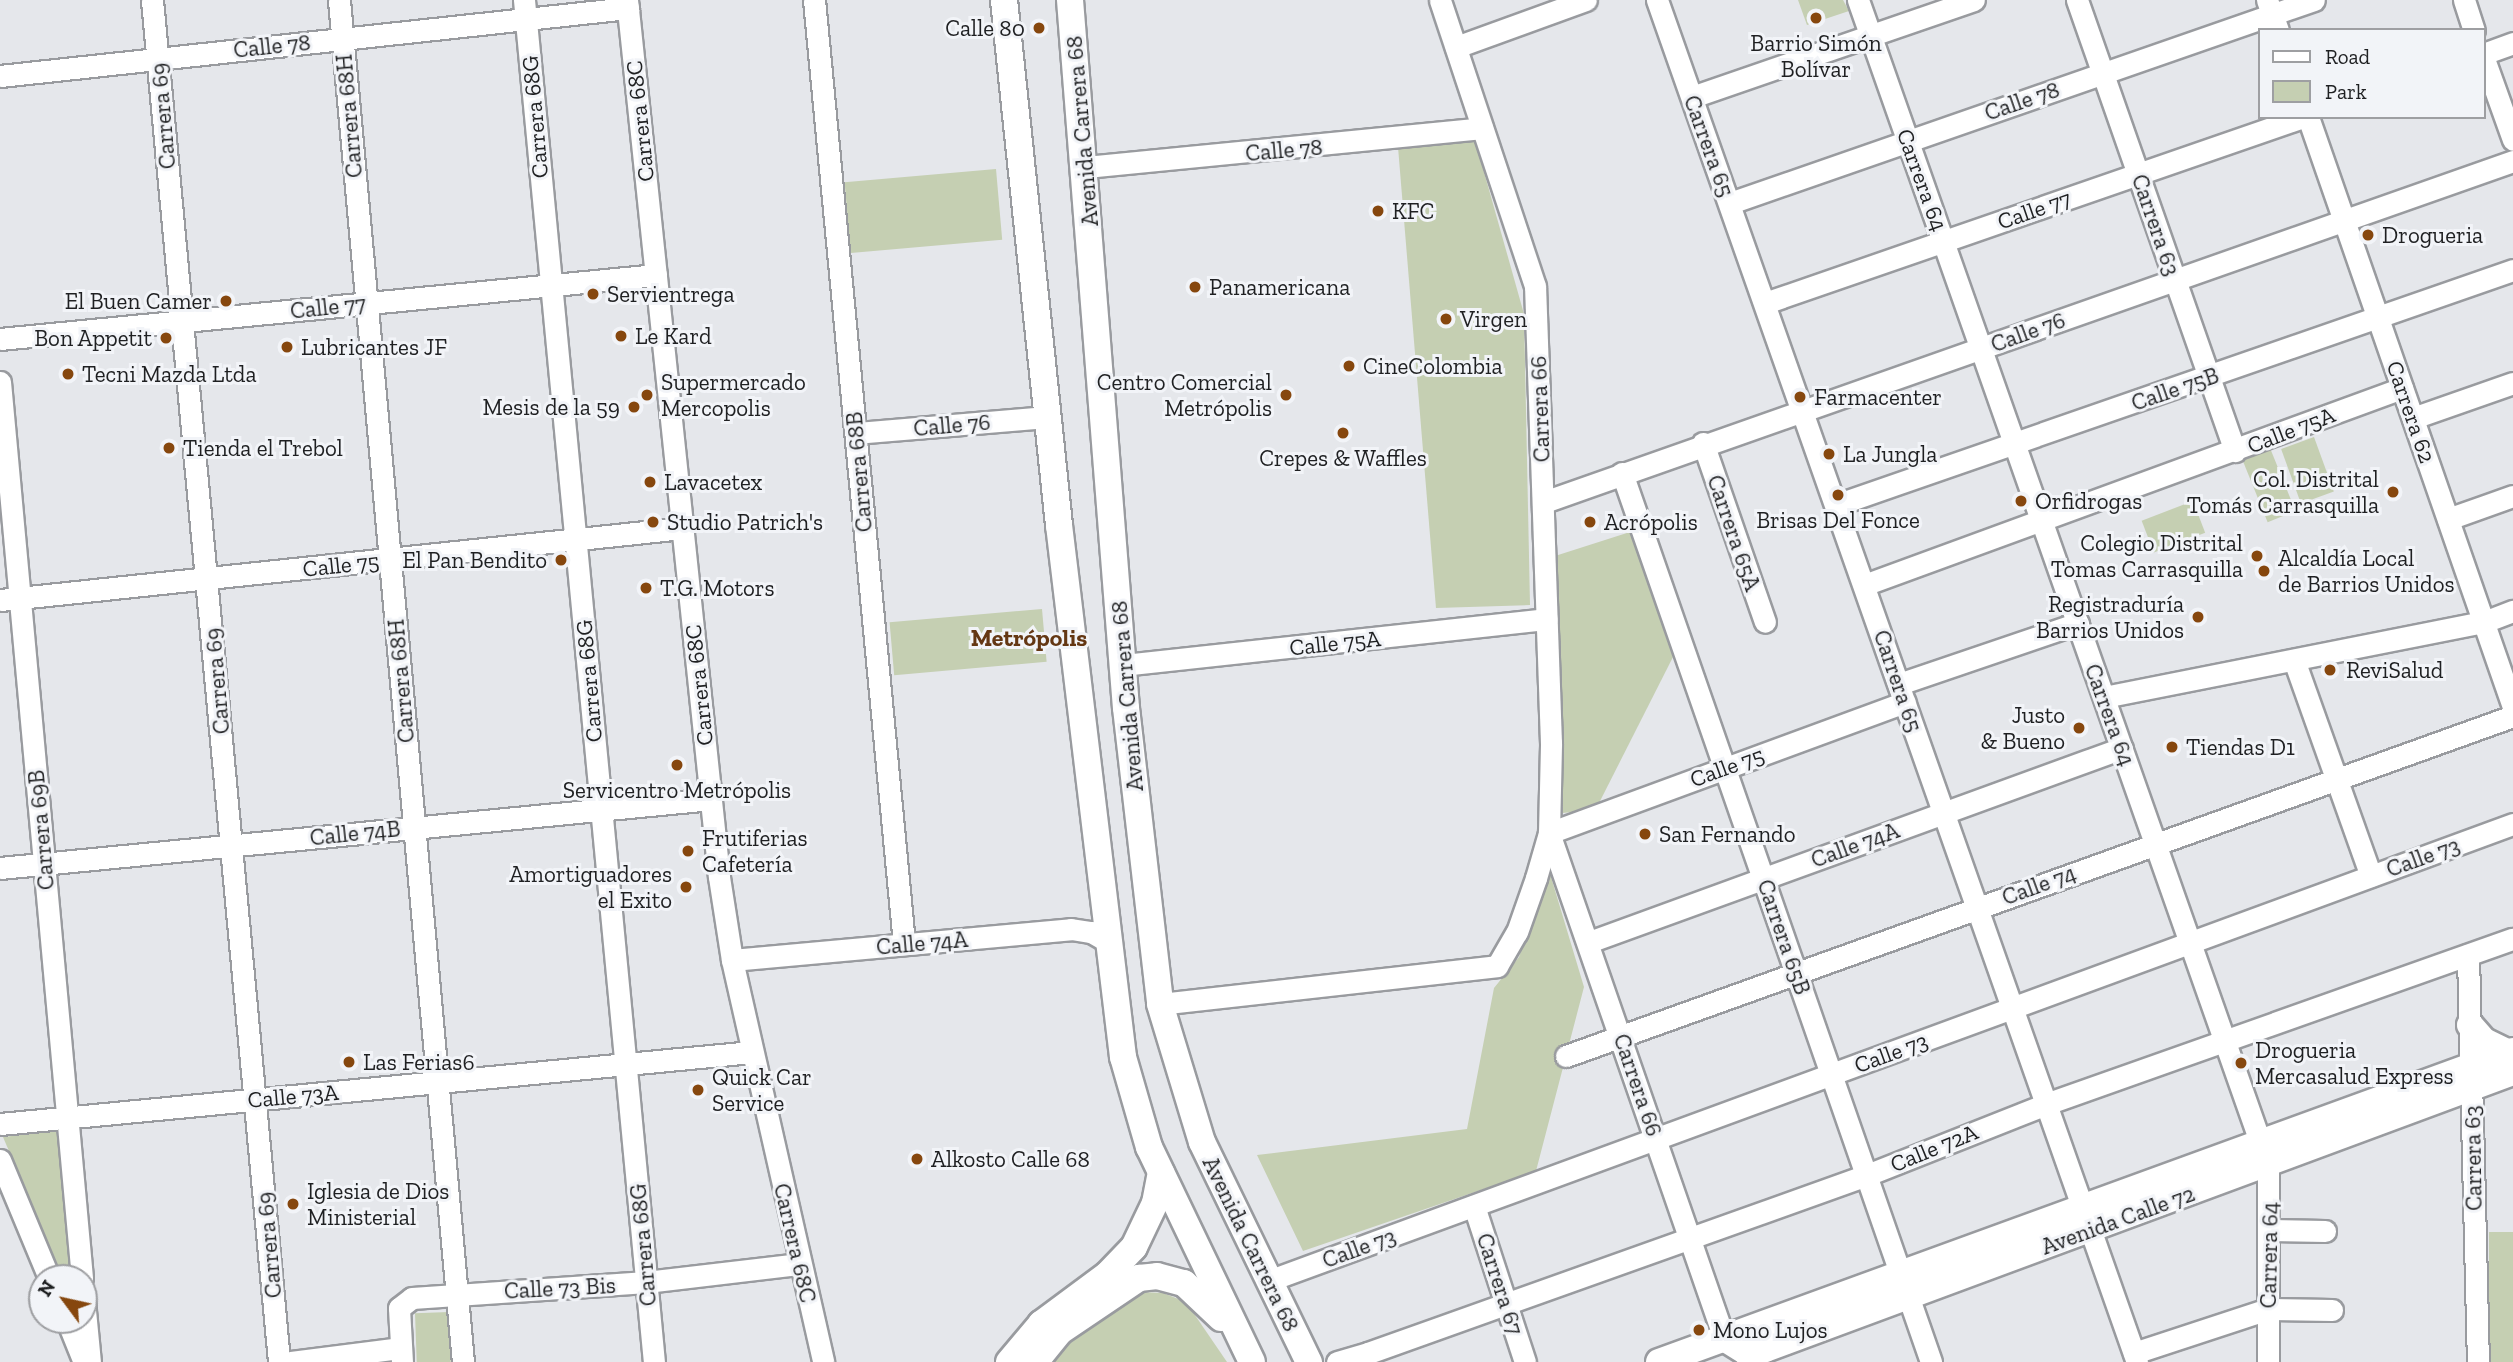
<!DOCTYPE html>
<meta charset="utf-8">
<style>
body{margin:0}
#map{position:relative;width:2513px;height:1362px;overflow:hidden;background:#e5e7eb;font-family:"Zilla Slab",serif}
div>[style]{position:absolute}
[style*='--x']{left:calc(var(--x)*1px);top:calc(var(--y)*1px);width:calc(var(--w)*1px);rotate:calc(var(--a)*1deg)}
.green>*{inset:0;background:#c5cfb2;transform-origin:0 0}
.roads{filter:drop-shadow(2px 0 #999b9f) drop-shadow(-2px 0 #999b9f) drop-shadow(0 2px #999b9f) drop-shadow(0 -2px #999b9f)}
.minor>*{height:21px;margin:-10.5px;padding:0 10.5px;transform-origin:10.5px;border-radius:10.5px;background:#fff}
.major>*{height:26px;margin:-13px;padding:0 13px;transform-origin:13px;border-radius:13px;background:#fff}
.dots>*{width:19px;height:19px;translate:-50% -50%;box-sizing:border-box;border:4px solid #f2f4f8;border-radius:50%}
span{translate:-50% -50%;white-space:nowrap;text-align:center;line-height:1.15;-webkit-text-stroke:6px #f2f4f8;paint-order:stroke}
.poi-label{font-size:23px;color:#1f2022}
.right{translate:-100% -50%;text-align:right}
.left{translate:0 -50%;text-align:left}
.street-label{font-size:23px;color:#1f2022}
.neighbourhood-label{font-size:24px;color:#643713;font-weight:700}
.legend{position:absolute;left:2258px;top:28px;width:228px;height:91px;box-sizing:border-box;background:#f2f4f8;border:2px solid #9e9fa2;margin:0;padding:9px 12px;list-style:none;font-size:21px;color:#1f2022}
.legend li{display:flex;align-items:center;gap:14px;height:35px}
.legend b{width:35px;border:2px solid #9e9fa2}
.north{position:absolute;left:28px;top:1264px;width:70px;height:70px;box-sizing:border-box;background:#f2f4f8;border:2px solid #9e9fa2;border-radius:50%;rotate:303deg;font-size:19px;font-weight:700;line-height:28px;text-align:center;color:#1f2022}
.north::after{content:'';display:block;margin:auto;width:24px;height:32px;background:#86470e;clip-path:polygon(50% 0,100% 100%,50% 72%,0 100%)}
</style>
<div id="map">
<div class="green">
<i style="clip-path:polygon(1798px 0,1843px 0,1849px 11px,1807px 25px)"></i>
<i style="clip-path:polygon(1475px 140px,1524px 314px,1530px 605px,1436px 608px,1398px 147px)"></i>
<i style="left:996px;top:169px;width:71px;height:152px;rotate:85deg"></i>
<i style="left:2314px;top:437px;width:58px;height:35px;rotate:70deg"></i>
<i style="left:2270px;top:448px;width:68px;height:30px;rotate:68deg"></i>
<i style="left:2193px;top:501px;width:34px;height:55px;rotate:69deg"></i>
<i style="clip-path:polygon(1630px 532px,1673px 657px,1596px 809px,1563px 813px,1555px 556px)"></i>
<i style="left:1042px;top:609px;width:53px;height:153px;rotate:85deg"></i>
<i style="clip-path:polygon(1548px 867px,1584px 987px,1536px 1171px,1303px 1251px,1257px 1155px,1467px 1129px,1494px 988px,1519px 957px)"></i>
<i style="clip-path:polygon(63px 1130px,76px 1278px,63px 1278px,3px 1137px)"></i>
<i style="left:2513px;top:1232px;width:130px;height:24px;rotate:90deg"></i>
<i style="clip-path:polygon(1141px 1292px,1163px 1293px,1186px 1302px,1227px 1362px,1045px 1362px,1068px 1339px)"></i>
<i style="left:449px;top:1312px;width:50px;height:34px;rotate:88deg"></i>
</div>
<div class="roads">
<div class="minor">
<i style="--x:152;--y:0;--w:1368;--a:84.67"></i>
<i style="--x:339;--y:0;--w:1368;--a:84.8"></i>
<i style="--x:524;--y:0;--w:1368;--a:84.55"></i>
<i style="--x:627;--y:0;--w:882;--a:84.01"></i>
<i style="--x:719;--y:877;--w:84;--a:81.1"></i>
<i style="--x:732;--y:960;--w:412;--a:77.2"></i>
<i style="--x:814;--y:0;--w:948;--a:84.55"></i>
<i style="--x:1657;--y:0;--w:1444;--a:70.59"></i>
<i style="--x:1858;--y:0;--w:1234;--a:70.6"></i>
<i style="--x:2268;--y:1164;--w:198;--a:90"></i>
<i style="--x:2077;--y:0;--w:478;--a:70.7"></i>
<i style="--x:2267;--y:0;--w:32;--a:70"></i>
<i style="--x:2464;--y:0;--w:32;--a:72"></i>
<i style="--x:1456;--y:47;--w:138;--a:-19.9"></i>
<i style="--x:2483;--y:54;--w:32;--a:-20"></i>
<i style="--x:2483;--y:56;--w:89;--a:70.3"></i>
<i style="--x:0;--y:76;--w:632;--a:-6.18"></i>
<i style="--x:1692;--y:97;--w:298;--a:-19"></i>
<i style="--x:2308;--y:117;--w:625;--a:70.84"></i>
<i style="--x:1086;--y:167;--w:398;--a:-5.6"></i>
<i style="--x:1730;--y:203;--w:618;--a:-19.17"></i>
<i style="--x:1765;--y:303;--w:569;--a:-19.07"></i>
<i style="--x:0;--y:339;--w:659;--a:-5.57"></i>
<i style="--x:0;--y:382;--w:900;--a:84.77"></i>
<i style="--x:2413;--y:418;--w:106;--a:-19.3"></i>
<i style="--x:856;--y:433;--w:193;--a:-4.8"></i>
<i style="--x:1703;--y:443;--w:189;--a:70.9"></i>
<i style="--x:1622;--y:473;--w:941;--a:70.83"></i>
<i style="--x:1544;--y:502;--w:1027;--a:-19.39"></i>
<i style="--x:1836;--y:505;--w:717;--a:-19.14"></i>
<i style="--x:2448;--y:519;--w:69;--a:-19.5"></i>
<i style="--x:1864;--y:585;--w:573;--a:-20.11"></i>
<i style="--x:0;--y:600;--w:687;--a:-6.02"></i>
<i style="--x:2294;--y:660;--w:229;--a:70.4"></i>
<i style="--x:1123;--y:665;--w:426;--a:-6.2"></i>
<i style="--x:1899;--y:684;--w:189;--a:-18.8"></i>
<i style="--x:2104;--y:697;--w:387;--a:-11.2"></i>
<i style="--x:2484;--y:622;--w:31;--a:-21"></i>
<i style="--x:0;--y:868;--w:714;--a:-5.54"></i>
<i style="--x:1589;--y:942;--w:567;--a:-20"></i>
<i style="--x:2468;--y:955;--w:407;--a:88.6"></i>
<i style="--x:732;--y:960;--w:340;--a:-5.2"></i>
<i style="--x:1071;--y:929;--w:20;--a:9"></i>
<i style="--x:1091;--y:932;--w:20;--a:30"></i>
<i style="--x:1160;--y:1004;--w:339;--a:-6.4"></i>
<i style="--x:1497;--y:966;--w:39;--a:-60"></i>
<i style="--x:1517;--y:932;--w:57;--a:-70.6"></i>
<i style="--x:1536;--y:878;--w:47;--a:-73.9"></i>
<i style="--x:1549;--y:833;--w:90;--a:-88.7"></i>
<i style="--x:1551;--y:743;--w:457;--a:-92"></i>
<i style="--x:1535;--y:286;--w:301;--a:-108.4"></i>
<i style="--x:1566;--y:1056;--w:1006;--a:-19.75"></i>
<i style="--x:0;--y:1124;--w:755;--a:-5.47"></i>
<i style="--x:0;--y:1160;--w:128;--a:67.4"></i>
<i style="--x:1474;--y:1206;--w:164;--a:71.9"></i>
<i style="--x:2270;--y:1230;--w:55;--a:1"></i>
<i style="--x:1268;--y:1281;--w:1326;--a:-20.16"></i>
<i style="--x:84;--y:1300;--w:62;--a:84.5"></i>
<i style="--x:67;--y:1320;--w:43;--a:68.2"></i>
<i style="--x:1724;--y:1338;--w:534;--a:-109.11"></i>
<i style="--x:1549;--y:833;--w:379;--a:-20.2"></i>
<i style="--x:2134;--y:1353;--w:141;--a:-18.2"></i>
<i style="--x:2268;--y:1309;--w:64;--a:0.9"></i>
<i style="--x:291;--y:1362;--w:111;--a:-7.3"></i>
<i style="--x:402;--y:1362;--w:54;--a:-93.2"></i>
<i style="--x:399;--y:1308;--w:16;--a:-38"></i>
<i style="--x:412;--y:1298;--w:235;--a:-3.9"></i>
<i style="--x:646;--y:1282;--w:155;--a:-6.7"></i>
<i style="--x:1337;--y:1362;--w:32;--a:-16"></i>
<i style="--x:1358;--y:1362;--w:13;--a:-42"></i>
<i style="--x:1368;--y:1353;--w:530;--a:-19.63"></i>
<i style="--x:1867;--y:1175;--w:193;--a:-21.6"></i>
<i style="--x:2046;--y:1104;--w:495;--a:-19.5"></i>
</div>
<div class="major">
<i style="--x:1004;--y:0;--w:528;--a:84.02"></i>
<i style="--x:1059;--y:525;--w:536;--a:83.14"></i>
<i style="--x:1123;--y:1057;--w:94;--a:73.9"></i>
<i style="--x:1149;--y:1147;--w:238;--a:64.4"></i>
<i style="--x:1070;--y:0;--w:710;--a:85.48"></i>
<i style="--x:1126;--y:708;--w:298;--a:83.4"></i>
<i style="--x:1160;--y:1004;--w:144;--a:73.1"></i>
<i style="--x:1202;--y:1142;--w:245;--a:64.1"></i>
<i style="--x:2470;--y:1025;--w:21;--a:49"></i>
<i style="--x:2484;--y:1041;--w:28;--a:26"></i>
<i style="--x:1724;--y:1338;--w:26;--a:32"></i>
<i style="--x:1746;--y:1352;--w:19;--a:-9"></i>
<i style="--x:1765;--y:1349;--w:798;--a:-20.32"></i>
<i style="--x:1009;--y:1362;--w:50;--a:-49.9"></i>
<i style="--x:1041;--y:1324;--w:84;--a:-36.7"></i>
<i style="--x:1108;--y:1274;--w:37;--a:-46"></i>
<i style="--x:1134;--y:1247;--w:49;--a:-64.5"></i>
<i style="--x:1155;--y:1203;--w:31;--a:-79"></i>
<i style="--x:1035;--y:1362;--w:38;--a:-51"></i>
<i style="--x:1059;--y:1332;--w:97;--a:-34"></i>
<i style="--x:1139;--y:1278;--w:18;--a:-6"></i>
<i style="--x:1157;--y:1276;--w:28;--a:15"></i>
<i style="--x:1184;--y:1283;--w:51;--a:43.4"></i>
<i style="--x:1659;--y:1362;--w:909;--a:-20.01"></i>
</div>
</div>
<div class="dots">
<i style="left:1816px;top:18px;background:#86470e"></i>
<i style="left:1039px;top:28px;background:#86470e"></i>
<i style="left:1378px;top:211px;background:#86470e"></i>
<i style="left:2368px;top:235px;background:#86470e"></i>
<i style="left:1195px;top:287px;background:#86470e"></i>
<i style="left:593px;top:294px;background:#86470e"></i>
<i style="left:226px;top:301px;background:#86470e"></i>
<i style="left:1446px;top:319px;background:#86470e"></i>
<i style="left:621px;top:336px;background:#86470e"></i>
<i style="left:166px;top:338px;background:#86470e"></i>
<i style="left:287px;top:347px;background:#86470e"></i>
<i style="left:1349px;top:366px;background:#86470e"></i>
<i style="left:68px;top:374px;background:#86470e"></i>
<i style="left:647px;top:395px;background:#86470e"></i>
<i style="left:1286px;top:395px;background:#86470e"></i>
<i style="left:1800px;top:397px;background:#86470e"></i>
<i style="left:634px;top:407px;background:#86470e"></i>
<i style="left:1343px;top:433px;background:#86470e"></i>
<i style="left:169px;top:448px;background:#86470e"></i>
<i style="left:1829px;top:454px;background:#86470e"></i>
<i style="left:650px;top:482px;background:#86470e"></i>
<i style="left:2393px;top:492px;background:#86470e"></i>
<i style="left:1838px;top:495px;background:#86470e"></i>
<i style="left:2021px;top:501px;background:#86470e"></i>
<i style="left:653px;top:522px;background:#86470e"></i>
<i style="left:1590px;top:522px;background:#86470e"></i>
<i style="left:2257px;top:556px;background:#86470e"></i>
<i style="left:561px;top:560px;background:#86470e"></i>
<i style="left:2264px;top:571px;background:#86470e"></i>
<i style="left:646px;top:588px;background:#86470e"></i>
<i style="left:2198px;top:617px;background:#86470e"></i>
<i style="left:2330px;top:670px;background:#86470e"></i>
<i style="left:2079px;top:728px;background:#86470e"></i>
<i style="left:2172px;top:747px;background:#86470e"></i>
<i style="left:677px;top:765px;background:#86470e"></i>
<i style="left:1645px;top:834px;background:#86470e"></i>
<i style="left:688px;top:851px;background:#86470e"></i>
<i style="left:686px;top:887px;background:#86470e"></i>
<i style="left:349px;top:1062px;background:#86470e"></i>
<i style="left:2241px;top:1063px;background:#86470e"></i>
<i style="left:698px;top:1090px;background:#86470e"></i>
<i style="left:917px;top:1159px;background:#86470e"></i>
<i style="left:293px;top:1204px;background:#86470e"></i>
<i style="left:1699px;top:1330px;background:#86470e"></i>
</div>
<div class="poi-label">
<span class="right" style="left:1025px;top:28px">Calle 80</span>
<span style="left:1816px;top:56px">Barrio Simón<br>Bolívar</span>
<span class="left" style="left:1392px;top:211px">KFC</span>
<span class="left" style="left:2382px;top:235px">Drogueria</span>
<span class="left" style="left:1209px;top:287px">Panamericana</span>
<span class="left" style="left:607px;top:294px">Servientrega</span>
<span class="right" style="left:212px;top:301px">El Buen Camer</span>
<span class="left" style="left:1460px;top:319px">Virgen</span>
<span class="left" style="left:635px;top:336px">Le Kard</span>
<span class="right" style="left:152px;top:338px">Bon Appetit</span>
<span class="left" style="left:301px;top:347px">Lubricantes JF</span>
<span class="left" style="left:1363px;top:366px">CineColombia</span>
<span class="left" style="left:82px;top:374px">Tecni Mazda Ltda</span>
<span class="left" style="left:661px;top:395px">Supermercado<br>Mercopolis</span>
<span class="right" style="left:1272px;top:395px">Centro Comercial<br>Metrópolis</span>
<span class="left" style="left:1814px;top:397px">Farmacenter</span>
<span class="right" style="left:620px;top:407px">Mesis de la 59</span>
<span class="left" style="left:183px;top:448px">Tienda el Trebol</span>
<span class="left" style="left:1843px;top:454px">La Jungla</span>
<span style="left:1343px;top:458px">Crepes &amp; Waffles</span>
<span class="right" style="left:2379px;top:492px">Col. Distrital<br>Tomás Carrasquilla</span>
<span class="left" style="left:664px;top:482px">Lavacetex</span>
<span class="left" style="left:2035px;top:501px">Orfidrogas</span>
<span style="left:1838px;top:520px">Brisas Del Fonce</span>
<span class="left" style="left:667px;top:522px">Studio Patrich's</span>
<span class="left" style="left:1604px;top:522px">Acrópolis</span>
<span class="right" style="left:2243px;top:556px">Colegio Distrital<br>Tomas Carrasquilla</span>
<span class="left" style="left:2278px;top:571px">Alcaldía Local<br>de Barrios Unidos</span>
<span class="right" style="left:547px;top:560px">El Pan Bendito</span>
<span class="left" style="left:660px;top:588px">T.G. Motors</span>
<span class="right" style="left:2184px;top:617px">Registraduría<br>Barrios Unidos</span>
<span class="left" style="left:2346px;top:670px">ReviSalud</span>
<span class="right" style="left:2065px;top:728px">Justo<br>&amp; Bueno</span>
<span class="left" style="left:2186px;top:747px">Tiendas D1</span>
<span style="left:677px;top:790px">Servicentro Metrópolis</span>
<span class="left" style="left:1659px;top:834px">San Fernando</span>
<span class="left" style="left:702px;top:851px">Frutiferias<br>Cafetería</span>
<span class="right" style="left:672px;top:887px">Amortiguadores<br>el Exito</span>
<span class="left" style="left:2255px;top:1063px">Drogueria<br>Mercasalud Express</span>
<span class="left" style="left:363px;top:1062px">Las Ferias6</span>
<span class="left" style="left:712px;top:1090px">Quick Car<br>Service</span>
<span class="left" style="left:931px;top:1159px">Alkosto Calle 68</span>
<span class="left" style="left:307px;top:1204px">Iglesia de Dios<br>Ministerial</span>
<span class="left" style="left:1713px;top:1330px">Mono Lujos</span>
</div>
<div class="street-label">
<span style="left:272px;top:46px;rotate:-6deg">Calle 78</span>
<span style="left:2022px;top:101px;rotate:-19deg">Calle 78</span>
<span style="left:163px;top:116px;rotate:-95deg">Carrera 69</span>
<span style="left:349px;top:116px;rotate:-95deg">Carrera 68H</span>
<span style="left:535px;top:117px;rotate:-95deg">Carrera 68G</span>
<span style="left:640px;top:121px;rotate:-96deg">Carrera 68C</span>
<span style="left:1082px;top:131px;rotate:-95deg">Avenida Carrera 68</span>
<span style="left:1709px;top:146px;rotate:70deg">Carrera 65</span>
<span style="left:1284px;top:150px;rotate:-5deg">Calle 78</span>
<span style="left:1922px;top:180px;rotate:70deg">Carrera 64</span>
<span style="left:2034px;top:210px;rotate:-19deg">Calle 77</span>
<span style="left:2156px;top:225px;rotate:71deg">Carrera 63</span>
<span style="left:328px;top:307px;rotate:-6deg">Calle 77</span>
<span style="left:2028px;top:332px;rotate:-20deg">Calle 76</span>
<span style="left:2175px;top:389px;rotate:-19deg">Calle 75B</span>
<span style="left:1540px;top:409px;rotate:-92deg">Carrera 66</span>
<span style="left:2411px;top:412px;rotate:71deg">Carrera 62</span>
<span style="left:952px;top:425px;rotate:-5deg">Calle 76</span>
<span style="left:2291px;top:430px;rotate:-21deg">Calle 75A</span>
<span style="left:859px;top:472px;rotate:-95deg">Carrera 68B</span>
<span style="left:1734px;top:533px;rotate:71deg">Carrera 65A</span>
<span style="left:341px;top:565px;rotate:-6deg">Calle 75</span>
<span style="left:1335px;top:643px;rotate:-6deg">Calle 75A</span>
<span style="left:217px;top:681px;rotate:-95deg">Carrera 69</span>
<span style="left:401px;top:681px;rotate:-95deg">Carrera 68H</span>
<span style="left:589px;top:681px;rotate:-95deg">Carrera 68G</span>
<span style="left:1898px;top:681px;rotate:71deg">Carrera 65</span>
<span style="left:699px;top:685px;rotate:-96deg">Carrera 68C</span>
<span style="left:1127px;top:696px;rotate:-95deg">Avenida Carrera 68</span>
<span style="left:2110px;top:715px;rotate:70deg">Carrera 64</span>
<span style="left:1727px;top:767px;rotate:-20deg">Calle 75</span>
<span style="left:41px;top:830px;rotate:-95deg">Carrera 69B</span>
<span style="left:355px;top:833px;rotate:-6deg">Calle 74B</span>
<span style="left:1855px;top:845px;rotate:-20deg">Calle 74A</span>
<span style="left:2423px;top:857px;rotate:-20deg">Calle 73</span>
<span style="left:2039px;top:885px;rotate:-20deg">Calle 74</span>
<span style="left:1784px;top:937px;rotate:71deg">Carrera 65B</span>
<span style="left:922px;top:943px;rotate:-5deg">Calle 74A</span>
<span style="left:1891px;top:1053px;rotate:-20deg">Calle 73</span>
<span style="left:1638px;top:1085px;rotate:71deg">Carrera 66</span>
<span style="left:293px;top:1096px;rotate:-5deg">Calle 73A</span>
<span style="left:1934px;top:1148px;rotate:-22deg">Calle 72A</span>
<span style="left:2473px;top:1158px;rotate:-91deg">Carrera 63</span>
<span style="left:2118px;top:1220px;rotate:-20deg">Avenida Calle 72</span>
<span style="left:795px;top:1243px;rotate:77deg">Carrera 68C</span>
<span style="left:1251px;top:1244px;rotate:64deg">Avenida Carrera 68</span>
<span style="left:269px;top:1245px;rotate:-95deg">Carrera 69</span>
<span style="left:643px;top:1245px;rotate:-95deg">Carrera 68G</span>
<span style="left:1359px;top:1248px;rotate:-20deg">Calle 73</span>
<span style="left:2269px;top:1255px;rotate:-89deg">Carrera 64</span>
<span style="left:1500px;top:1284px;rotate:72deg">Carrera 67</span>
<span style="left:560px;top:1288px;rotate:-3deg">Calle 73 Bis</span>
</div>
<div class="neighbourhood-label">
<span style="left:1029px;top:638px">Metrópolis</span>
</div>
<ul class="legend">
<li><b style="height:9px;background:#fff"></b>Road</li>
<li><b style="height:19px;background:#c5cfb2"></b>Park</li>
</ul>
<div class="north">N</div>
</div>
